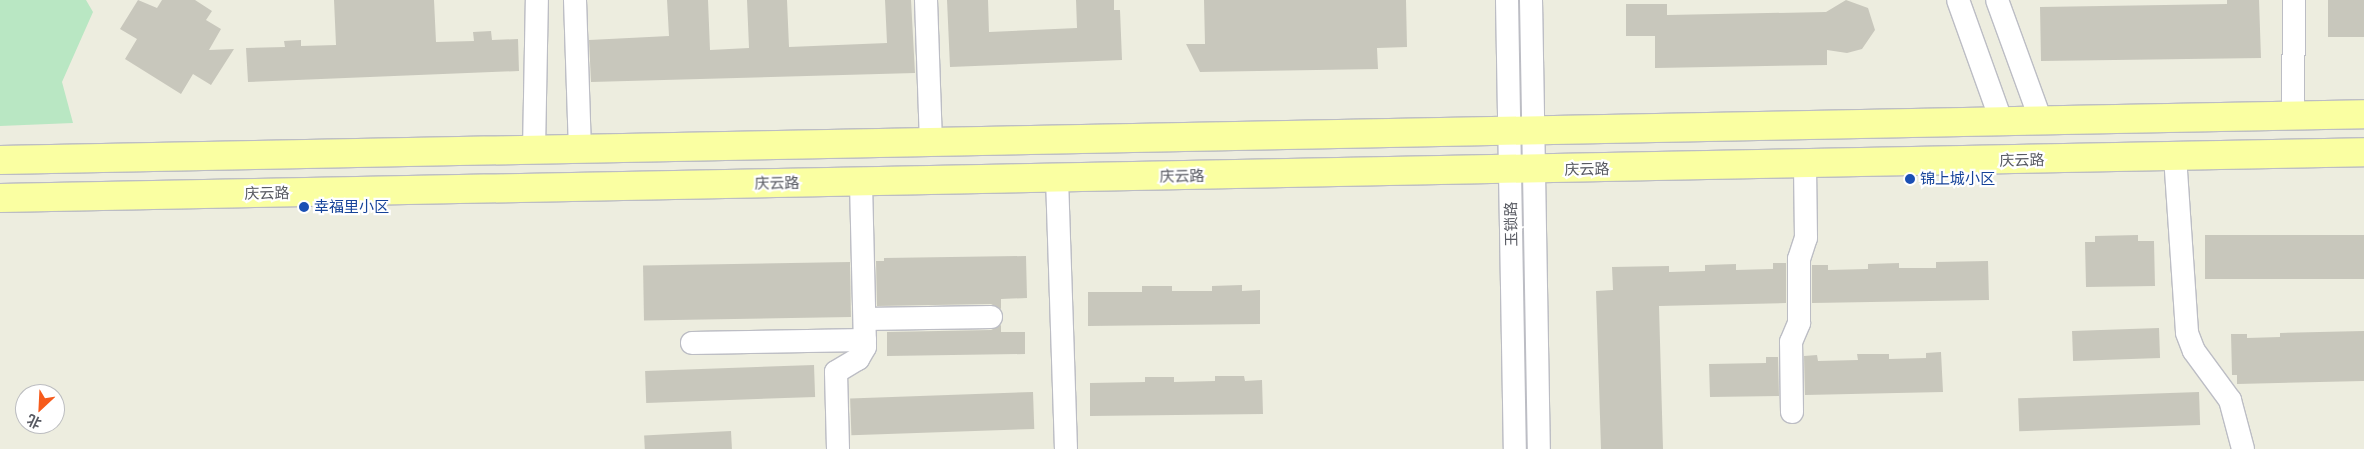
<!DOCTYPE html>
<meta charset="utf-8">
<style>
body{margin:0}
#map{position:relative;width:2364px;height:449px;overflow:hidden;background:#ededdf;font-family:Poppins,"Noto Sans SC",sans-serif}
div>[style]{position:absolute}
[style*='--x']{left:calc(var(--x)*1px);top:calc(var(--y)*1px);width:calc(var(--w)*1px);rotate:calc(var(--a)*1deg)}
.green>*{inset:0;background:#b9e7c3}
.building>*{inset:0;background:#c8c7bc;transform-origin:0 0}
.roads{filter:drop-shadow(1px 0 #bcbdc4) drop-shadow(-1px 0 #bcbdc4) drop-shadow(0 1px #bcbdc4) drop-shadow(0 -1px #bcbdc4)}
.minor>*{height:22px;margin:-11px;padding:0 11px;transform-origin:11px;border-radius:11px;background:#fff}
.major>*{height:28px;margin:-14px;padding:0 14px;transform-origin:14px;border-radius:14px;background:#faffa2}
.dots>*{width:14px;height:14px;translate:-50% -50%;box-sizing:border-box;border:2px solid #fff;border-radius:50%}
span{translate:-50% -50%;white-space:nowrap;text-align:center;line-height:1.15;-webkit-text-stroke:4.5px #fff;paint-order:stroke}
.street-label{font-size:15px;color:#585a62}
.transit-label{font-size:15px;color:#164399}
.left{translate:0 -50%;text-align:left}
.north{position:absolute;left:15px;top:384px;width:50px;height:50px;box-sizing:border-box;background:#fff;border:1px solid #bcbdc0;border-radius:50%;rotate:205deg;font-size:14px;font-weight:700;line-height:20px;text-align:center;color:#585a62}
.north::after{content:'';display:block;margin:auto;width:18px;height:22px;background:#f65b1c;clip-path:polygon(50% 0,100% 100%,50% 72%,0 100%)}
</style>
<div id="map">
<div class="green">
<i style="clip-path:polygon(0 0,86px 0,93px 12px,62px 82px,73px 123px,0 126px)"></i>
</div>
<div class="building">
<i style="clip-path:polygon(138px 0,157px 8px,162px 0,195px 0,212px 11px,206px 20px,221px 29px,209px 50px,234px 49px,211px 85px,193px 74px,181px 94px,125px 59px,137px 39px,120px 29px)"></i>
<i style="clip-path:polygon(334px 0,434px 0,436px 42px,474px 41px,473px 32px,491px 31px,492px 40px,518px 39px,519px 71px,248px 82px,246px 48px,285px 47px,284px 41px,301px 40px,301px 46px,336px 45px)"></i>
<i style="clip-path:polygon(667px 0,708px 0,710px 50px,749px 48px,747px 0,787px 0,789px 47px,887px 43px,885px 0,911px 0,915px 73px,591px 82px,589px 40px,669px 36px)"></i>
<i style="clip-path:polygon(947px 0,988px 0,989px 32px,1077px 28px,1076px 0,1114px 0,1114px 10px,1120px 10px,1122px 60px,950px 67px)"></i>
<i style="clip-path:polygon(1204px 0,1406px 0,1407px 47px,1377px 48px,1378px 69px,1200px 72px,1186px 44px,1205px 44px)"></i>
<i style="clip-path:polygon(1846px 0,1868px 8px,1875px 30px,1862px 49px,1847px 53px,1827px 50px,1827px 65px,1655px 68px,1655px 36px,1626px 36px,1626px 4px,1667px 4px,1667px 15px,1826px 12px)"></i>
<i style="clip-path:polygon(2227px 0,2259px 0,2261px 58px,2041px 61px,2040px 7px,2227px 4px)"></i>
<i style="left:2328px;top:0;width:36px;height:37px"></i>
<i style="clip-path:polygon(2138px 235px,2138px 241px,2154px 241px,2155px 286px,2086px 287px,2085px 242px,2095px 242px,2095px 236px)"></i>
<i style="left:2364px;top:235px;width:44px;height:159px;rotate:90deg"></i>
<i style="clip-path:polygon(1026px 256px,1027px 298px,1001px 299px,1001px 309px,991px 304px,877px 306px,876px 261px,884px 261px,884px 258px)"></i>
<i style="clip-path:polygon(1988px 261px,1989px 300px,1812px 303px,1812px 265px,1828px 265px,1828px 270px,1868px 269px,1868px 264px,1899px 263px,1899px 268px,1936px 268px,1936px 262px)"></i>
<i style="left:850px;top:262px;width:55px;height:207px;rotate:89deg"></i>
<i style="clip-path:polygon(1773px 263px,1786px 263px,1786px 303px,1659px 306px,1663px 449px,1601px 449px,1596px 291px,1613px 290px,1612px 267px,1669px 266px,1669px 272px,1705px 271px,1705px 265px,1736px 264px,1736px 270px,1773px 269px)"></i>
<i style="clip-path:polygon(1242px 285px,1242px 291px,1260px 290px,1260px 324px,1088px 326px,1088px 292px,1142px 292px,1142px 286px,1172px 286px,1172px 291px,1212px 291px,1212px 286px)"></i>
<i style="clip-path:polygon(1001px 325px,1001px 332px,1025px 332px,1025px 354px,887px 356px,887px 332px,991px 330px)"></i>
<i style="left:2159px;top:328px;width:30px;height:87px;rotate:88deg"></i>
<i style="clip-path:polygon(2364px 331px,2364px 381px,2237px 384px,2237px 375px,2232px 375px,2231px 334px,2247px 334px,2247px 338px,2280px 337px,2280px 333px)"></i>
<i style="clip-path:polygon(1941px 352px,1943px 392px,1805px 395px,1804px 356px,1817px 355px,1818px 361px,1858px 360px,1857px 354px,1889px 354px,1889px 359px,1926px 358px,1926px 353px)"></i>
<i style="clip-path:polygon(1766px 357px,1778px 357px,1779px 396px,1710px 397px,1709px 364px,1766px 363px)"></i>
<i style="left:814px;top:365px;width:32px;height:169px;rotate:88deg"></i>
<i style="clip-path:polygon(1215px 376px,1244px 376px,1245px 381px,1262px 380px,1263px 414px,1090px 416px,1090px 383px,1145px 382px,1145px 377px,1174px 377px,1174px 382px,1215px 381px)"></i>
<i style="left:1033px;top:392px;width:37px;height:183px;rotate:88deg"></i>
<i style="left:2199px;top:392px;width:33px;height:181px;rotate:88deg"></i>
<i style="left:731px;top:431px;width:18px;height:87px;rotate:87deg"></i>
</div>
<div class="roads">
<div class="minor">
<i style="--x:575;--y:0;--w:149;--a:88.1"></i>
<i style="--x:926;--y:0;--w:143;--a:88"></i>
<i style="--x:1507;--y:0;--w:449;--a:89"></i>
<i style="--x:1531;--y:0;--w:449;--a:89"></i>
<i style="--x:1958;--y:0;--w:131;--a:70.3"></i>
<i style="--x:1997;--y:0;--w:129;--a:70"></i>
<i style="--x:2293;--y:115;--w:115;--a:-89.5"></i>
<i style="--x:534;--y:150;--w:150;--a:-88.9"></i>
<i style="--x:2175;--y:156;--w:177;--a:86.1"></i>
<i style="--x:2187;--y:333;--w:19;--a:69"></i>
<i style="--x:2194;--y:351;--w:61;--a:53.7"></i>
<i style="--x:2230;--y:400;--w:51;--a:75.1"></i>
<i style="--x:1057;--y:178;--w:271;--a:88.1"></i>
<i style="--x:865;--y:319;--w:126;--a:-0.9"></i>
<i style="--x:692;--y:343;--w:173;--a:-1"></i>
<i style="--x:1792;--y:412;--w:70;--a:-90.8"></i>
<i style="--x:1791;--y:342;--w:21;--a:-67"></i>
<i style="--x:1799;--y:323;--w:64;--a:-90"></i>
<i style="--x:1799;--y:259;--w:22;--a:-72"></i>
<i style="--x:1806;--y:238;--w:73;--a:-90.8"></i>
<i style="--x:838;--y:449;--w:77;--a:-91.5"></i>
<i style="--x:836;--y:372;--w:26;--a:-31"></i>
<i style="--x:858;--y:359;--w:14;--a:-60"></i>
<i style="--x:865;--y:347;--w:165;--a:-91.4"></i>
</div>
<div class="major">
<i style="--x:0;--y:160;--w:2364;--a:-1.11"></i>
<i style="--x:0;--y:198;--w:2364;--a:-1.11"></i>
</div>
</div>
<div class="dots">
<i style="left:1910px;top:179px;background:#1a4fb4"></i>
<i style="left:304px;top:207px;background:#1a4fb4"></i>
</div>
<div class="street-label">
<span style="left:2022px;top:160px;rotate:-1deg">庆云路</span>
<span style="left:1587px;top:169px;rotate:-1deg">庆云路</span>
<span style="left:1182px;top:176px;rotate:-1deg">庆云路</span>
<span style="left:777px;top:183px;rotate:-1deg">庆云路</span>
<span style="left:267px;top:193px;rotate:-1deg">庆云路</span>
<span style="left:1511px;top:224px;rotate:-91deg">玉锁路</span>
</div>
<div class="transit-label">
<span class="left" style="left:1920px;top:179px">锦上城小区</span>
<span class="left" style="left:314px;top:207px">幸福里小区</span>
</div>
<div class="north">北</div>
</div>
